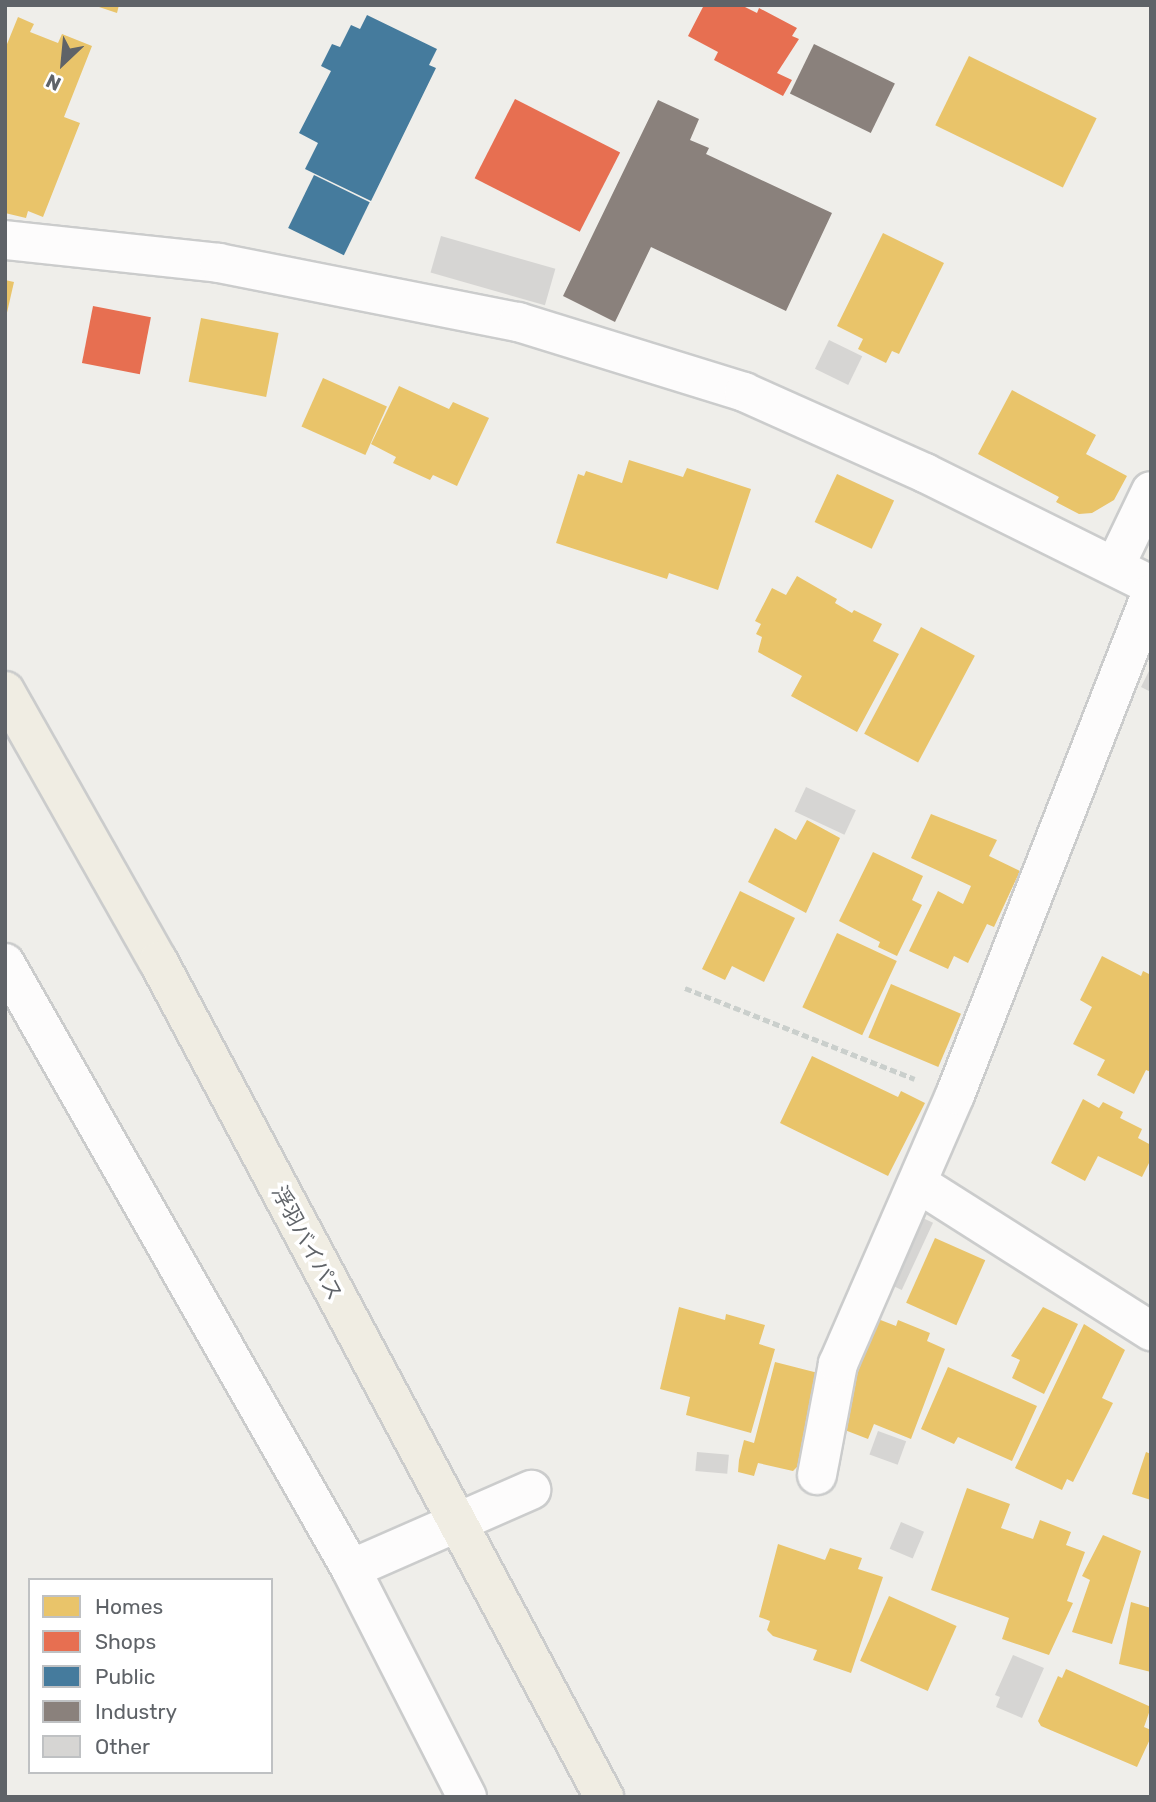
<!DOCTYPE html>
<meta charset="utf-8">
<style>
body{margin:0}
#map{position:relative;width:1156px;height:1802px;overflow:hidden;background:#efeeea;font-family:Rubik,"Noto Sans JP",sans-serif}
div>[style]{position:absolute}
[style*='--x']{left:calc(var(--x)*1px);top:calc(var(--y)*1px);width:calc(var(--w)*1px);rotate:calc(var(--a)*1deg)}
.homes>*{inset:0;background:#e9c46a;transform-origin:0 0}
.shops>*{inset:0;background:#e76f51;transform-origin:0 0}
.public>*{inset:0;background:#457b9d;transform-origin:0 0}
.industry>*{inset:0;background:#8a817c;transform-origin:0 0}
.building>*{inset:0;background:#d6d5d3;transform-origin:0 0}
.path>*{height:4.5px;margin-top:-2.25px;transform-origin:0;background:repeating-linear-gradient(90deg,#cacfcc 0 7px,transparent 0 10.5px)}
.roads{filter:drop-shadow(2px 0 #cbcccc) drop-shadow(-2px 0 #cbcccc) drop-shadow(0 2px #cbcccc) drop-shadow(0 -2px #cbcccc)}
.minor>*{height:38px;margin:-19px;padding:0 19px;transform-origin:19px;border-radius:19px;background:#fdfcfc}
.highway>*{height:38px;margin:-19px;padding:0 19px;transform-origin:19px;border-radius:19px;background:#f0ede3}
span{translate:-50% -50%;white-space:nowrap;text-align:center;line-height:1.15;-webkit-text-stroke:7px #fff;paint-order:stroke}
.street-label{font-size:21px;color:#5f6368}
.frame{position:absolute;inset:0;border:7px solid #5f6368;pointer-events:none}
.legend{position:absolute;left:28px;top:1578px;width:245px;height:196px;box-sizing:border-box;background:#fff;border:2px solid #bfc1c3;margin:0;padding:9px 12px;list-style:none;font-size:21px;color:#5f6368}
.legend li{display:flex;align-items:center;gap:14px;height:35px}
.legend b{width:35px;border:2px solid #bfc1c3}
.north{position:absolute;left:28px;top:28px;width:70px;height:70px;-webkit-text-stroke:5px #fff;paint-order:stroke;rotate:206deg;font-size:19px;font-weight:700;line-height:28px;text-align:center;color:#5f6368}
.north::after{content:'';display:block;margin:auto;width:24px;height:32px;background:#5f6368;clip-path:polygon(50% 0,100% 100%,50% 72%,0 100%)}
</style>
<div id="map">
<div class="homes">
<i style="clip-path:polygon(93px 5px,119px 5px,117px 13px)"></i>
<i style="clip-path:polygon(18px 17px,34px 24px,30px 32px,58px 43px,62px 34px,92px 46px,64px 117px,80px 123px,43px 217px,28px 211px,26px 218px,5px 213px,5px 49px)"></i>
<i style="left:969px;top:56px;width:142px;height:77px;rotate:26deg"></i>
<i style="clip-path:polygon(883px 233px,944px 263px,899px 354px,892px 351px,886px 363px,858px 349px,863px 339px,837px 326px)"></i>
<i style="clip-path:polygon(5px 280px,14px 282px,6px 317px,5px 316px)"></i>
<i style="left:201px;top:318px;width:79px;height:65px;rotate:11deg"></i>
<i style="left:323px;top:378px;width:70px;height:53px;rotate:24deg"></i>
<i style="clip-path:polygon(399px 386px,449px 409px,453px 402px,489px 418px,457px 486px,433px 475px,430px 480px,393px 463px,396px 457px,371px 444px)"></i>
<i style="clip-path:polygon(1012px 390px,1096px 435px,1086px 454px,1127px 476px,1114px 500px,1092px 513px,1079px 514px,1056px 502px,1059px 497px,978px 454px)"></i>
<i style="clip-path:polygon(629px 460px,683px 477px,687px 468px,751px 489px,718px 590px,669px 573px,667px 579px,556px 543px,578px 474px,584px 476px,586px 471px,622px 483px)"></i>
<i style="left:837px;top:474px;width:63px;height:53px;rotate:25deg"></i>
<i style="clip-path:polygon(797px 576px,837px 599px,835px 603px,852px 613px,854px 610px,882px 624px,873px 641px,899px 654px,857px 732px,791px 696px,802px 676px,758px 652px,762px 637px,756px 634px,761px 624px,755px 621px,772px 588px,786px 595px)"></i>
<i style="left:921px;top:627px;width:61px;height:121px;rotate:28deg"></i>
<i style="clip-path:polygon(931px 814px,997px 840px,989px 856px,1020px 871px,994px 927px,987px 924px,968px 963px,954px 956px,948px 969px,909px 951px,938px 891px,963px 904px,971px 886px,911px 858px)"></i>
<i style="clip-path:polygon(807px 820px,840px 838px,806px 913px,748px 882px,775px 828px,796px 840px)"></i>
<i style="clip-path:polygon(873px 852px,923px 876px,912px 900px,922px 905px,897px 956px,878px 947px,880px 942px,839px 921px)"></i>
<i style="clip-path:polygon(740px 891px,795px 918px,764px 982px,732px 966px,725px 980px,702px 969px)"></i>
<i style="left:837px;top:933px;width:66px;height:82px;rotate:25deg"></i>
<i style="clip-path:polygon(1102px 956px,1141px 976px,1143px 971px,1151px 975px,1151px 1072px,1146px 1070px,1134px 1094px,1097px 1075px,1105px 1060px,1073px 1044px,1092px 1007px,1080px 1000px)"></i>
<i style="left:891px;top:984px;width:76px;height:58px;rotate:23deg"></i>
<i style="clip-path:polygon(812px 1056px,898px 1097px,901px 1091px,925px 1103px,888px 1176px,780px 1123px)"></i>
<i style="clip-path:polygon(1083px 1099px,1099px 1108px,1103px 1102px,1123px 1112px,1120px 1118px,1142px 1129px,1138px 1138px,1151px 1145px,1151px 1159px,1142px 1177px,1098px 1156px,1085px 1181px,1051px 1163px)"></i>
<i style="left:935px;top:1238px;width:55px;height:71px;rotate:24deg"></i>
<i style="clip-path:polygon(679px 1307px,725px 1320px,726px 1314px,765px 1325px,759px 1344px,775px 1349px,751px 1433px,686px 1415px,690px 1397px,660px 1389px)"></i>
<i style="clip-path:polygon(1043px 1307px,1078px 1324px,1044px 1394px,1012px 1378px,1020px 1360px,1011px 1356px)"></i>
<i style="clip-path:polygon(878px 1319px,896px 1326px,898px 1320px,930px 1333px,927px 1341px,945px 1349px,911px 1439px,874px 1424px,868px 1439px,837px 1427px)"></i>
<i style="clip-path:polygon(1084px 1324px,1125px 1350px,1102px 1398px,1113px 1403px,1073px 1482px,1067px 1479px,1062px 1490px,1015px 1468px)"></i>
<i style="clip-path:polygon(775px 1362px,822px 1374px,797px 1467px,793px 1471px,758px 1463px,754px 1476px,738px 1472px,739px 1460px,744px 1440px,754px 1443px)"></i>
<i style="clip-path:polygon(948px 1367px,1037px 1406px,1012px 1461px,958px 1437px,954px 1444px,921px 1429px)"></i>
<i style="clip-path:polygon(1146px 1452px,1151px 1454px,1151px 1500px,1132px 1494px)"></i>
<i style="clip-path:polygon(967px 1488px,1010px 1504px,1001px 1528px,1033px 1539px,1040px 1520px,1071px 1532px,1066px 1545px,1085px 1552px,1067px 1601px,1073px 1603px,1049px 1655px,1002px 1639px,1009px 1618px,931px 1590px)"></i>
<i style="clip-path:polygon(1103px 1535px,1141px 1551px,1112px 1644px,1072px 1632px,1090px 1580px,1082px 1576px)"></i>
<i style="clip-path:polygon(778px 1544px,825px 1560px,830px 1548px,862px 1558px,858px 1569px,883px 1577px,851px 1673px,813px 1660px,817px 1650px,773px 1636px,767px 1630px,770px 1621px,759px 1617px)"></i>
<i style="left:889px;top:1596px;width:74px;height:71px;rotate:24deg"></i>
<i style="clip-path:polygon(1131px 1602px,1151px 1608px,1151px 1672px,1119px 1664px)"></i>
<i style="clip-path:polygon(1066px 1669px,1151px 1707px,1144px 1727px,1151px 1730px,1151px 1737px,1137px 1767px,1041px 1726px,1038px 1721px,1058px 1676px,1062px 1678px)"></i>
</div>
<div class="shops">
<i style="clip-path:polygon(704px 5px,741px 5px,757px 13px,759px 8px,797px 28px,792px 36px,799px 39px,777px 73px,792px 80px,783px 96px,714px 60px,718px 52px,688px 36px)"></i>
<i style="left:515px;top:99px;width:118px;height:89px;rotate:27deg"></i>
<i style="left:93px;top:306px;width:59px;height:58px;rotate:11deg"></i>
</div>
<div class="public">
<i style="clip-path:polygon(367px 15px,437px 49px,429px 65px,436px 68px,371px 201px,305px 169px,318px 143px,299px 133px,331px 71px,321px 66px,332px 44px,340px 47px,351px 25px,360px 29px)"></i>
<i style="left:314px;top:175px;width:62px;height:59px;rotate:26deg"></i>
</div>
<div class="industry">
<i style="left:814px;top:44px;width:90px;height:55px;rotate:26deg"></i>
<i style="clip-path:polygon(658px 100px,699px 119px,690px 140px,709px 148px,706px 154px,832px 213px,786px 311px,651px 247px,615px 322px,563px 296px)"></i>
</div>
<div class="building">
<i style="left:441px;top:236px;width:119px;height:38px;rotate:16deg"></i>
<i style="left:829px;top:340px;width:37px;height:32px;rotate:26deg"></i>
<i style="clip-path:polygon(1151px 667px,1151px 692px,1141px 687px)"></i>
<i style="left:806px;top:787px;width:55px;height:27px;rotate:25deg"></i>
<i style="left:914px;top:1214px;width:21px;height:74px;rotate:25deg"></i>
<i style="left:878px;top:1431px;width:30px;height:25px;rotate:20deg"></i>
<i style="left:697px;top:1452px;width:32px;height:19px;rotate:5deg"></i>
<i style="left:901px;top:1522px;width:25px;height:29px;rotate:23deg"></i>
<i style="clip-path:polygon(1013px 1655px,1044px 1668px,1022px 1718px,996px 1707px,1000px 1697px,995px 1695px)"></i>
</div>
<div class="path">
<i style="--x:685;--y:988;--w:247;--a:21.6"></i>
</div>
<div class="roads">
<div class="minor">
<i style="--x:5;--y:240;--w:215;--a:6.1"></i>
<i style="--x:219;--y:263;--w:305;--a:11.2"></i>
<i style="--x:518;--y:322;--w:237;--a:17.2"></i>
<i style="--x:744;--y:392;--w:198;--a:24.1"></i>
<i style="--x:925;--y:473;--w:252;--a:26.4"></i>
<i style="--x:1115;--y:566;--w:83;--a:-64.4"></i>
<i style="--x:5;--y:963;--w:698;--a:60.28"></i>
<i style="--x:919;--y:1184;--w:275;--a:32.4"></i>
<i style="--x:817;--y:1475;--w:113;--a:-79.3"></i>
<i style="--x:838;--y:1364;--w:293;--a:-66.5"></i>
<i style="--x:955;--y:1095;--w:538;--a:-68.63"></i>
<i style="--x:467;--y:1797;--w:256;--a:-117"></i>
<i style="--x:351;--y:1569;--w:197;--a:-23.7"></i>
</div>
<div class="highway">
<i style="--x:5;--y:691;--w:310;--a:60.5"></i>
<i style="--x:158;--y:961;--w:948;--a:61.92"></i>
</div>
</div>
<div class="street-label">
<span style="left:307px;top:1243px;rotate:62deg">浮羽バイパス</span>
</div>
<div class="frame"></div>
<ul class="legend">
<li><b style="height:19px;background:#e9c46a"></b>Homes</li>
<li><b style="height:19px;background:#e76f51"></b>Shops</li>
<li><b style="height:19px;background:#457b9d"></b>Public</li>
<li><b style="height:19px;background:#8a817c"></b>Industry</li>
<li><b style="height:19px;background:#d6d5d3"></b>Other</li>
</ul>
<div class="north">N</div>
</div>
